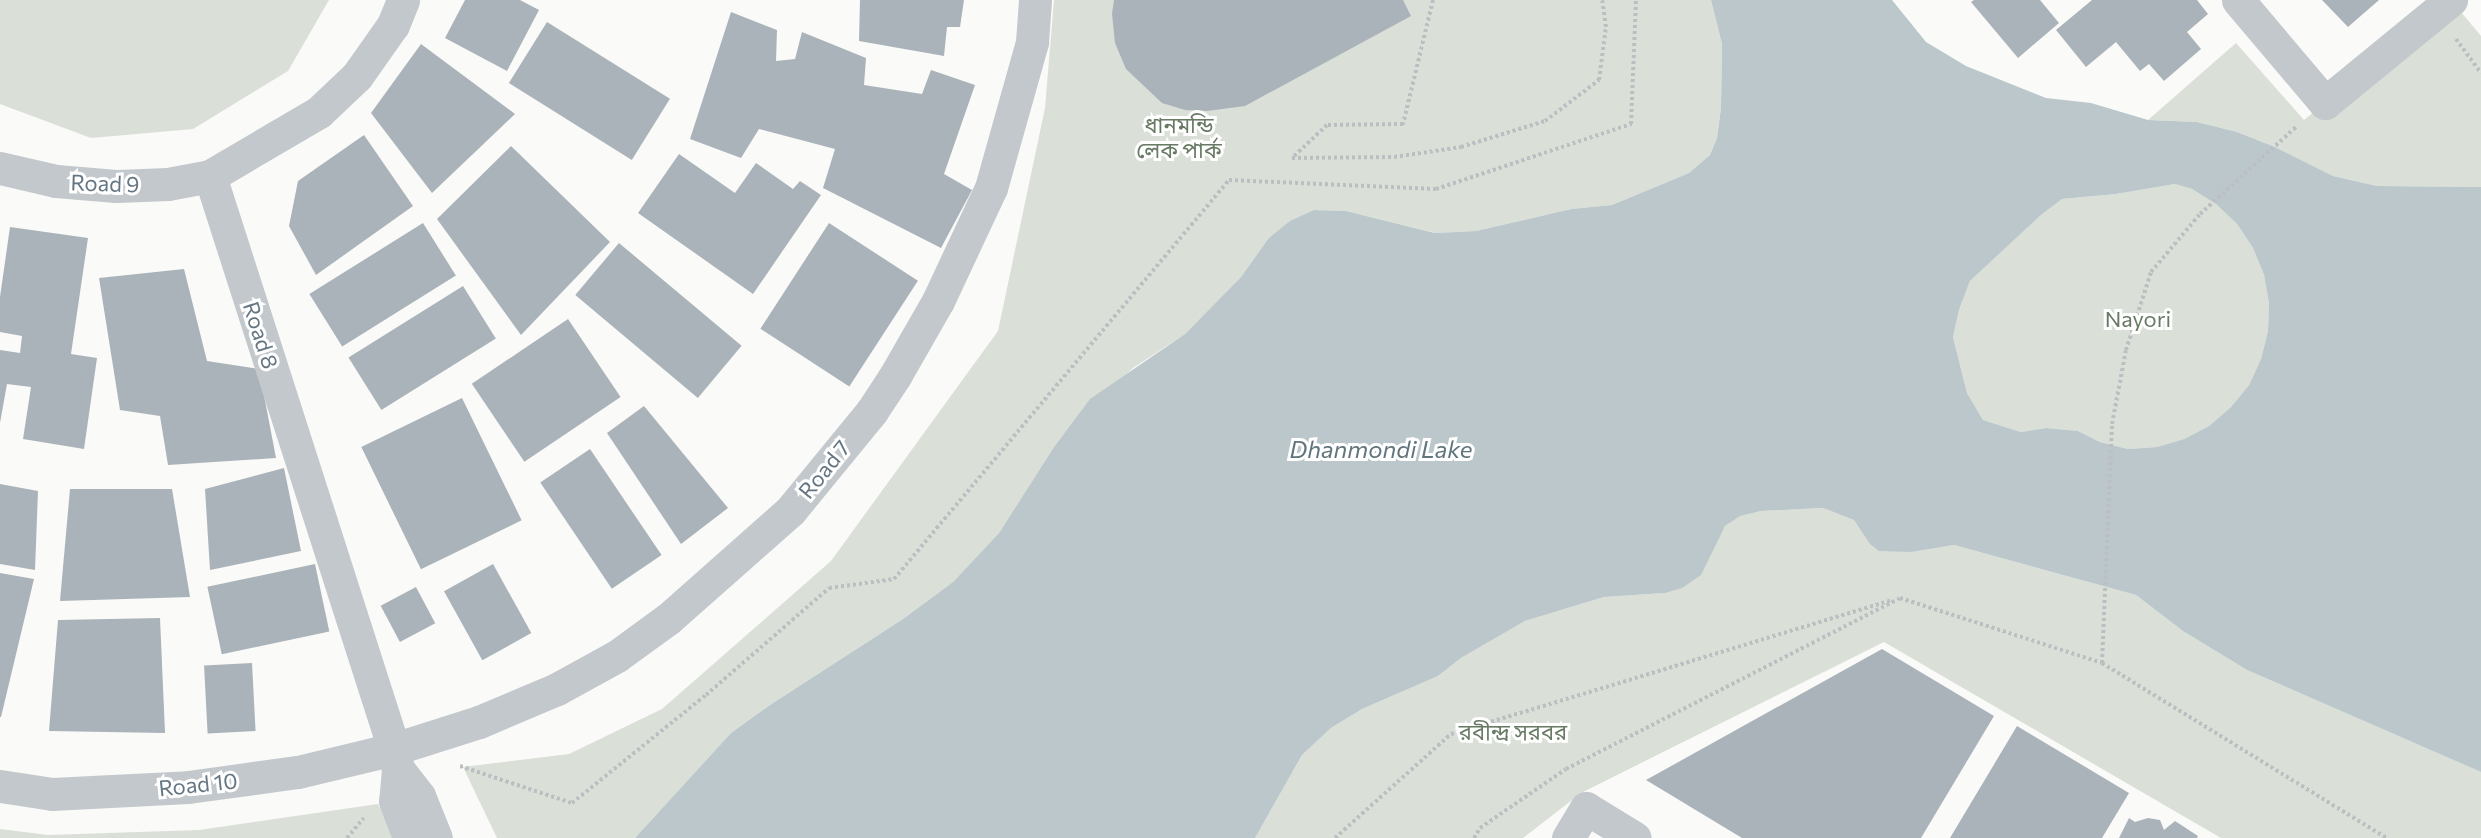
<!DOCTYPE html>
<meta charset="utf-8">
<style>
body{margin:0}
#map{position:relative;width:2481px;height:838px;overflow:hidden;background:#fafaf8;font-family:Commissioner,"Noto Sans Bengali",sans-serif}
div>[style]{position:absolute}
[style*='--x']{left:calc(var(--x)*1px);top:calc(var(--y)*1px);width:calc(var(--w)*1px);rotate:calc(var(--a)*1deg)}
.green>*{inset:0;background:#dadfd7}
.water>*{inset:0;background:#bbc7cb}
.building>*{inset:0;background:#aab3b9;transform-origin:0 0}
.path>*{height:4px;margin-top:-2px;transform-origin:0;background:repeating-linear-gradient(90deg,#bbbfc2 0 3px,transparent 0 6px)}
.minor>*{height:33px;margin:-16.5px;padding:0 16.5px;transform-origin:16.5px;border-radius:16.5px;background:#c3c8cc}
span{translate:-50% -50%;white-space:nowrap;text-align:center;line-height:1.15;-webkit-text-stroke:6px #fff;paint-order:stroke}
.park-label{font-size:22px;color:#687a64}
.street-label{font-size:22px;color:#657683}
.water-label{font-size:24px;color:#60757c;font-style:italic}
</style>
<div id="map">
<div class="green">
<i style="clip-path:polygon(0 0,329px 0,288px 71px,193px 129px,91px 138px,0 104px)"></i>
<i style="clip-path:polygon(1054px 0,1711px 0,1722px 44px,1721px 108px,1717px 138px,1710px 155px,1689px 173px,1612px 205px,1571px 209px,1476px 231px,1436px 233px,1346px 211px,1314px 210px,1268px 239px,1241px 277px,1185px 334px,1133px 368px,1052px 450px,999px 533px,953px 582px,903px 619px,770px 705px,731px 733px,635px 838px,497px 838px,463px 767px,569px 754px,662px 709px,831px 561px,998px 331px,1045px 108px)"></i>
<i style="clip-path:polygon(2451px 0,2481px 36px,2481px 187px,2377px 186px,2333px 176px,2275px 147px,2237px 132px,2197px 122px,2148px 120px,2236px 43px,2304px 120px)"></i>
<i style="clip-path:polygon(2175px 184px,2192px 189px,2216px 204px,2237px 224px,2253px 248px,2264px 275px,2269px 303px,2268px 331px,2261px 359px,2249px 385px,2231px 407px,2209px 426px,2184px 439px,2157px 447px,2128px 449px,2100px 442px,2078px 431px,2046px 428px,2021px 432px,1983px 420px,1967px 393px,1953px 337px,1959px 310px,1970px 281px,2041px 215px,2062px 199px,2116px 194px)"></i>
<i style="clip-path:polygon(1823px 508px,1854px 520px,1862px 531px,1912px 552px,1954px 545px,2136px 595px,2183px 631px,2247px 670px,2481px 772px,2481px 838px,2221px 838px,1884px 642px,1581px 793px,1523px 838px,1255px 838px,1302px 755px,1331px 728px,1362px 709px,1438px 676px,1461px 658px,1525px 621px,1604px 597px,1665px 593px,1712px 549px,1725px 526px,1739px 516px,1761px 511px)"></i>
<i style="clip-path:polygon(378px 804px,395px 838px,0 838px,0 829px,48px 835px,199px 830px)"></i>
</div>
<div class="water">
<i style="clip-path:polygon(evenodd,1711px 0,1892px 0,1926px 42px,1966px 66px,2046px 98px,2091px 103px,2148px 120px,2197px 122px,2237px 132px,2275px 147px,2333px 176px,2377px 186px,2481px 187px,2481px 772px,2247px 670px,2183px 631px,2136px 595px,1954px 545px,1912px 552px,1879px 551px,1870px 544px,1854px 520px,1823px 508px,1761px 511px,1740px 516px,1725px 526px,1701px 575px,1682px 588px,1665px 593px,1604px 597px,1525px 621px,1461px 658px,1438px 676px,1362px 709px,1331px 728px,1302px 755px,1255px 838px,635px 838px,731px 733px,770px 705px,903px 619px,953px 582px,999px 533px,1052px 450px,1090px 399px,1185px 334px,1241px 277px,1268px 239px,1290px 221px,1314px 210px,1346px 211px,1435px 233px,1476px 231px,1571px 209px,1612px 205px,1689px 173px,1710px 155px,1717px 138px,1721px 108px,1722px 44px,1711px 0,2175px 184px,2192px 189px,2216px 204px,2237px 224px,2253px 248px,2264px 275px,2269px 303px,2268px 331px,2261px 359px,2249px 385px,2231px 407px,2209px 426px,2184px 439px,2157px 447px,2128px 449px,2100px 442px,2078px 431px,2046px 428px,2021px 432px,1983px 420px,1967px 393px,1953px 337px,1959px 310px,1970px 281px,2041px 215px,2062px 199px,2116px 194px,2175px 184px)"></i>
</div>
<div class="building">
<i style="clip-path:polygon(465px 0,520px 0,539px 10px,507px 71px,445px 38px)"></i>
<i style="clip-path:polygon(860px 0,964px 0,960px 27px,947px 27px,944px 56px,859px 41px)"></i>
<i style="clip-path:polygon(1114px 0,1403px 0,1411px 16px,1245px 106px,1207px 111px,1185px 110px,1162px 103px,1126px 69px,1115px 43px,1112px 14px)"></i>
<i style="clip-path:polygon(1974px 0,2040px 0,2059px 23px,2018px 58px,1971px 2px)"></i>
<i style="clip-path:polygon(2092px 0,2197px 0,2208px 14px,2187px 32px,2201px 49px,2164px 81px,2149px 64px,2140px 71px,2116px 42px,2086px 67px,2056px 30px)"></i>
<i style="clip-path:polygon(2322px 0,2379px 0,2348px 27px)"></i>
<i style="clip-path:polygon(731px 12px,777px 30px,776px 61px,795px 59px,802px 32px,866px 58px,864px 85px,922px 94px,931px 70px,975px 85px,944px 174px,972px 190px,941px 248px,823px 188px,835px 149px,759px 129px,741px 158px,690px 139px)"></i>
<i style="left:547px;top:22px;width:145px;height:72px;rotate:32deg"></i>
<i style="clip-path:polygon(421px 44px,515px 114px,432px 193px,371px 113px)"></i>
<i style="clip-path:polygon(364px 135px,413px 206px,316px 275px,289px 226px,298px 181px)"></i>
<i style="clip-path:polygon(511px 146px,610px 242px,521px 335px,437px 219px)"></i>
<i style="clip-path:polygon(679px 154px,735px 193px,756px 163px,793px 189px,800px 181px,821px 195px,753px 294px,638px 213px)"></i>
<i style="left:423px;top:223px;width:62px;height:134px;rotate:58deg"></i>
<i style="left:829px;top:223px;width:106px;height:126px;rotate:33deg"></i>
<i style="clip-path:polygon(10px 227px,88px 238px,71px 354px,97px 358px,84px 449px,23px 439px,31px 387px,7px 384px,0 423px,0 350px,20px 353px,22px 336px,0 332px,0 297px)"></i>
<i style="left:619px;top:243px;width:160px;height:68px;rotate:40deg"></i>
<i style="clip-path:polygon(184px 269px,207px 361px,259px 369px,276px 458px,168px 465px,160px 416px,120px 410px,99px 278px)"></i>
<i style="left:463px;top:286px;width:62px;height:135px;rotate:58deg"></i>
<i style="left:568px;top:319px;width:94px;height:116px;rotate:56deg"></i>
<i style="left:462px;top:398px;width:136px;height:112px;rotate:64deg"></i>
<i style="clip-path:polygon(644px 406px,728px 508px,681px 544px,607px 433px)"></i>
<i style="left:590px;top:449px;width:128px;height:60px;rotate:56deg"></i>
<i style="clip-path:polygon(284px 468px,301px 551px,210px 570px,205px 489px)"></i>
<i style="clip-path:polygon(0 484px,38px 491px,35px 570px,0 564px)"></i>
<i style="clip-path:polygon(70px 489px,172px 489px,190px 597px,60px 601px)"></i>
<i style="left:315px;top:564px;width:69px;height:110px;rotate:78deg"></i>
<i style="left:493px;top:564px;width:79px;height:56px;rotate:61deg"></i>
<i style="clip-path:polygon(0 573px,34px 579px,1px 717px,0 717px)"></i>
<i style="left:416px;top:587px;width:41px;height:40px;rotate:62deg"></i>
<i style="clip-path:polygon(160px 618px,165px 733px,49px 731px,58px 620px)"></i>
<i style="clip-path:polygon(1882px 649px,1994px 716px,1921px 838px,1742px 838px,1646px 780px)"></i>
<i style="left:252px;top:663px;width:68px;height:48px;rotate:87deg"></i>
<i style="clip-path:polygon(2017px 726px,2129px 793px,2102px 838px,1950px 838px)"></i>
<i style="clip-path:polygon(2129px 818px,2135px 822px,2148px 818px,2160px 820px,2164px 830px,2175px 821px,2198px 836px,2197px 838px,2119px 838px)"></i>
</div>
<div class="path">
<i style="--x:1433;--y:0;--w:128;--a:103.6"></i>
<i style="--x:1403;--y:124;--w:76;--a:179.2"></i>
<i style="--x:1327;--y:125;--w:48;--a:136.7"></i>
<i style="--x:1292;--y:158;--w:102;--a:-0.6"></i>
<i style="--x:1394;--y:157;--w:68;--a:-8.5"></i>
<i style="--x:1461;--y:147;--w:88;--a:-17.2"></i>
<i style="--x:1545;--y:121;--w:68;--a:-37.2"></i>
<i style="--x:1599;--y:80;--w:53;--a:-82.5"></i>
<i style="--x:1606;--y:27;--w:27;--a:-98"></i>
<i style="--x:2456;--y:39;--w:42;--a:53.7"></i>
<i style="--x:2102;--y:663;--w:239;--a:-87.6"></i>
<i style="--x:2112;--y:424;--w:75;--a:-79.3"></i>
<i style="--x:2126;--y:350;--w:82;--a:-72.2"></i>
<i style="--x:2151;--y:272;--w:76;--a:-49.8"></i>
<i style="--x:2200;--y:214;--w:132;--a:-42.2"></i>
<i style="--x:460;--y:766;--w:118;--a:18.3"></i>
<i style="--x:572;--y:803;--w:172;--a:-38.9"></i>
<i style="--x:706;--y:695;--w:163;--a:-41"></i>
<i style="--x:829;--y:588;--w:66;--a:-7.9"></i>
<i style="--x:894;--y:579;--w:521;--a:-49.98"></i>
<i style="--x:1229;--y:180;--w:207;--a:2.5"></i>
<i style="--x:1436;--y:189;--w:206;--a:-18.4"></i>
<i style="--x:1631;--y:124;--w:124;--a:-87.7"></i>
<i style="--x:347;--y:838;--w:26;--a:-50"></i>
<i style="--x:1335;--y:838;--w:156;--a:-41.9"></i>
<i style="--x:1451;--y:734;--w:459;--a:-16.9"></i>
<i style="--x:1474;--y:838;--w:12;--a:-59"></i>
<i style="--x:1480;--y:828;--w:104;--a:-34.5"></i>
<i style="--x:1566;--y:769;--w:375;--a:-27.1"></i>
<i style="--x:1900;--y:598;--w:212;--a:17.8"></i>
<i style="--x:2102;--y:663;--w:334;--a:31.6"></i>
</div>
<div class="minor">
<i style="--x:2238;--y:0;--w:135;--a:49.8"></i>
<i style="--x:2325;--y:103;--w:163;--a:-39.3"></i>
<i style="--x:0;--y:168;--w:57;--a:13.1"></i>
<i style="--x:56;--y:181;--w:60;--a:4.8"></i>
<i style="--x:116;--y:186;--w:52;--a:-2.2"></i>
<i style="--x:168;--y:184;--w:43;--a:-10.8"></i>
<i style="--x:210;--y:176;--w:126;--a:-30.4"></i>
<i style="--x:319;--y:112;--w:52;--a:-43.5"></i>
<i style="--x:357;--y:76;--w:62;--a:-54.8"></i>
<i style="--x:393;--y:25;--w:27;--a:-68"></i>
<i style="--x:210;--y:176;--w:602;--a:72.2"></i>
<i style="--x:394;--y:749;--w:20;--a:79"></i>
<i style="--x:398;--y:769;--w:32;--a:95"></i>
<i style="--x:395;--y:801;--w:40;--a:69"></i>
<i style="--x:398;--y:769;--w:34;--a:52"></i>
<i style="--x:419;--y:796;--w:45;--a:68"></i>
<i style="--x:0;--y:786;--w:53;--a:8.7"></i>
<i style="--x:52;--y:794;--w:136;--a:-2.9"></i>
<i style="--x:188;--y:787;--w:111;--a:-7.8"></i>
<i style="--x:298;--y:772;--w:99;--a:-13.5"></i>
<i style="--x:394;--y:749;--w:89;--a:-17.6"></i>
<i style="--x:479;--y:722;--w:85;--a:-22.9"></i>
<i style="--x:557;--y:689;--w:68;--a:-28.8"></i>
<i style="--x:617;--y:656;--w:63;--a:-36"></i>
<i style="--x:668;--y:619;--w:164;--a:-41.5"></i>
<i style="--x:791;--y:510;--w:128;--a:-50.7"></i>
<i style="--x:872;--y:411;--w:42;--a:-56.7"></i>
<i style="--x:895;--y:376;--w:86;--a:-60.2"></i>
<i style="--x:938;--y:301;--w:125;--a:-64.9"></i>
<i style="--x:991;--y:188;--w:152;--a:-74.3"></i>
<i style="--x:1032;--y:42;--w:42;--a:-85.9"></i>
<i style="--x:1568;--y:838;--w:35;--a:-59"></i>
<i style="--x:1586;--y:808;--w:57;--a:31.5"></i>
</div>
<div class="park-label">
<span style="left:1179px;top:137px">ধানমন্ডি<br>লেক পার্ক</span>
<span style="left:2138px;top:319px">Nayori</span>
<span style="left:1513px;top:732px">রবীন্দ্র সরবর</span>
</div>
<div class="street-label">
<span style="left:105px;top:183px;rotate:2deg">Road 9</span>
<span style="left:261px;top:335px;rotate:72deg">Road 8</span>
<span style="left:824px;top:469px;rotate:-51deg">Road 7</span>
<span style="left:198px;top:784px;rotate:-6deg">Road 10</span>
</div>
<div class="water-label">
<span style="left:1381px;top:449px">Dhanmondi Lake</span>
</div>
</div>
